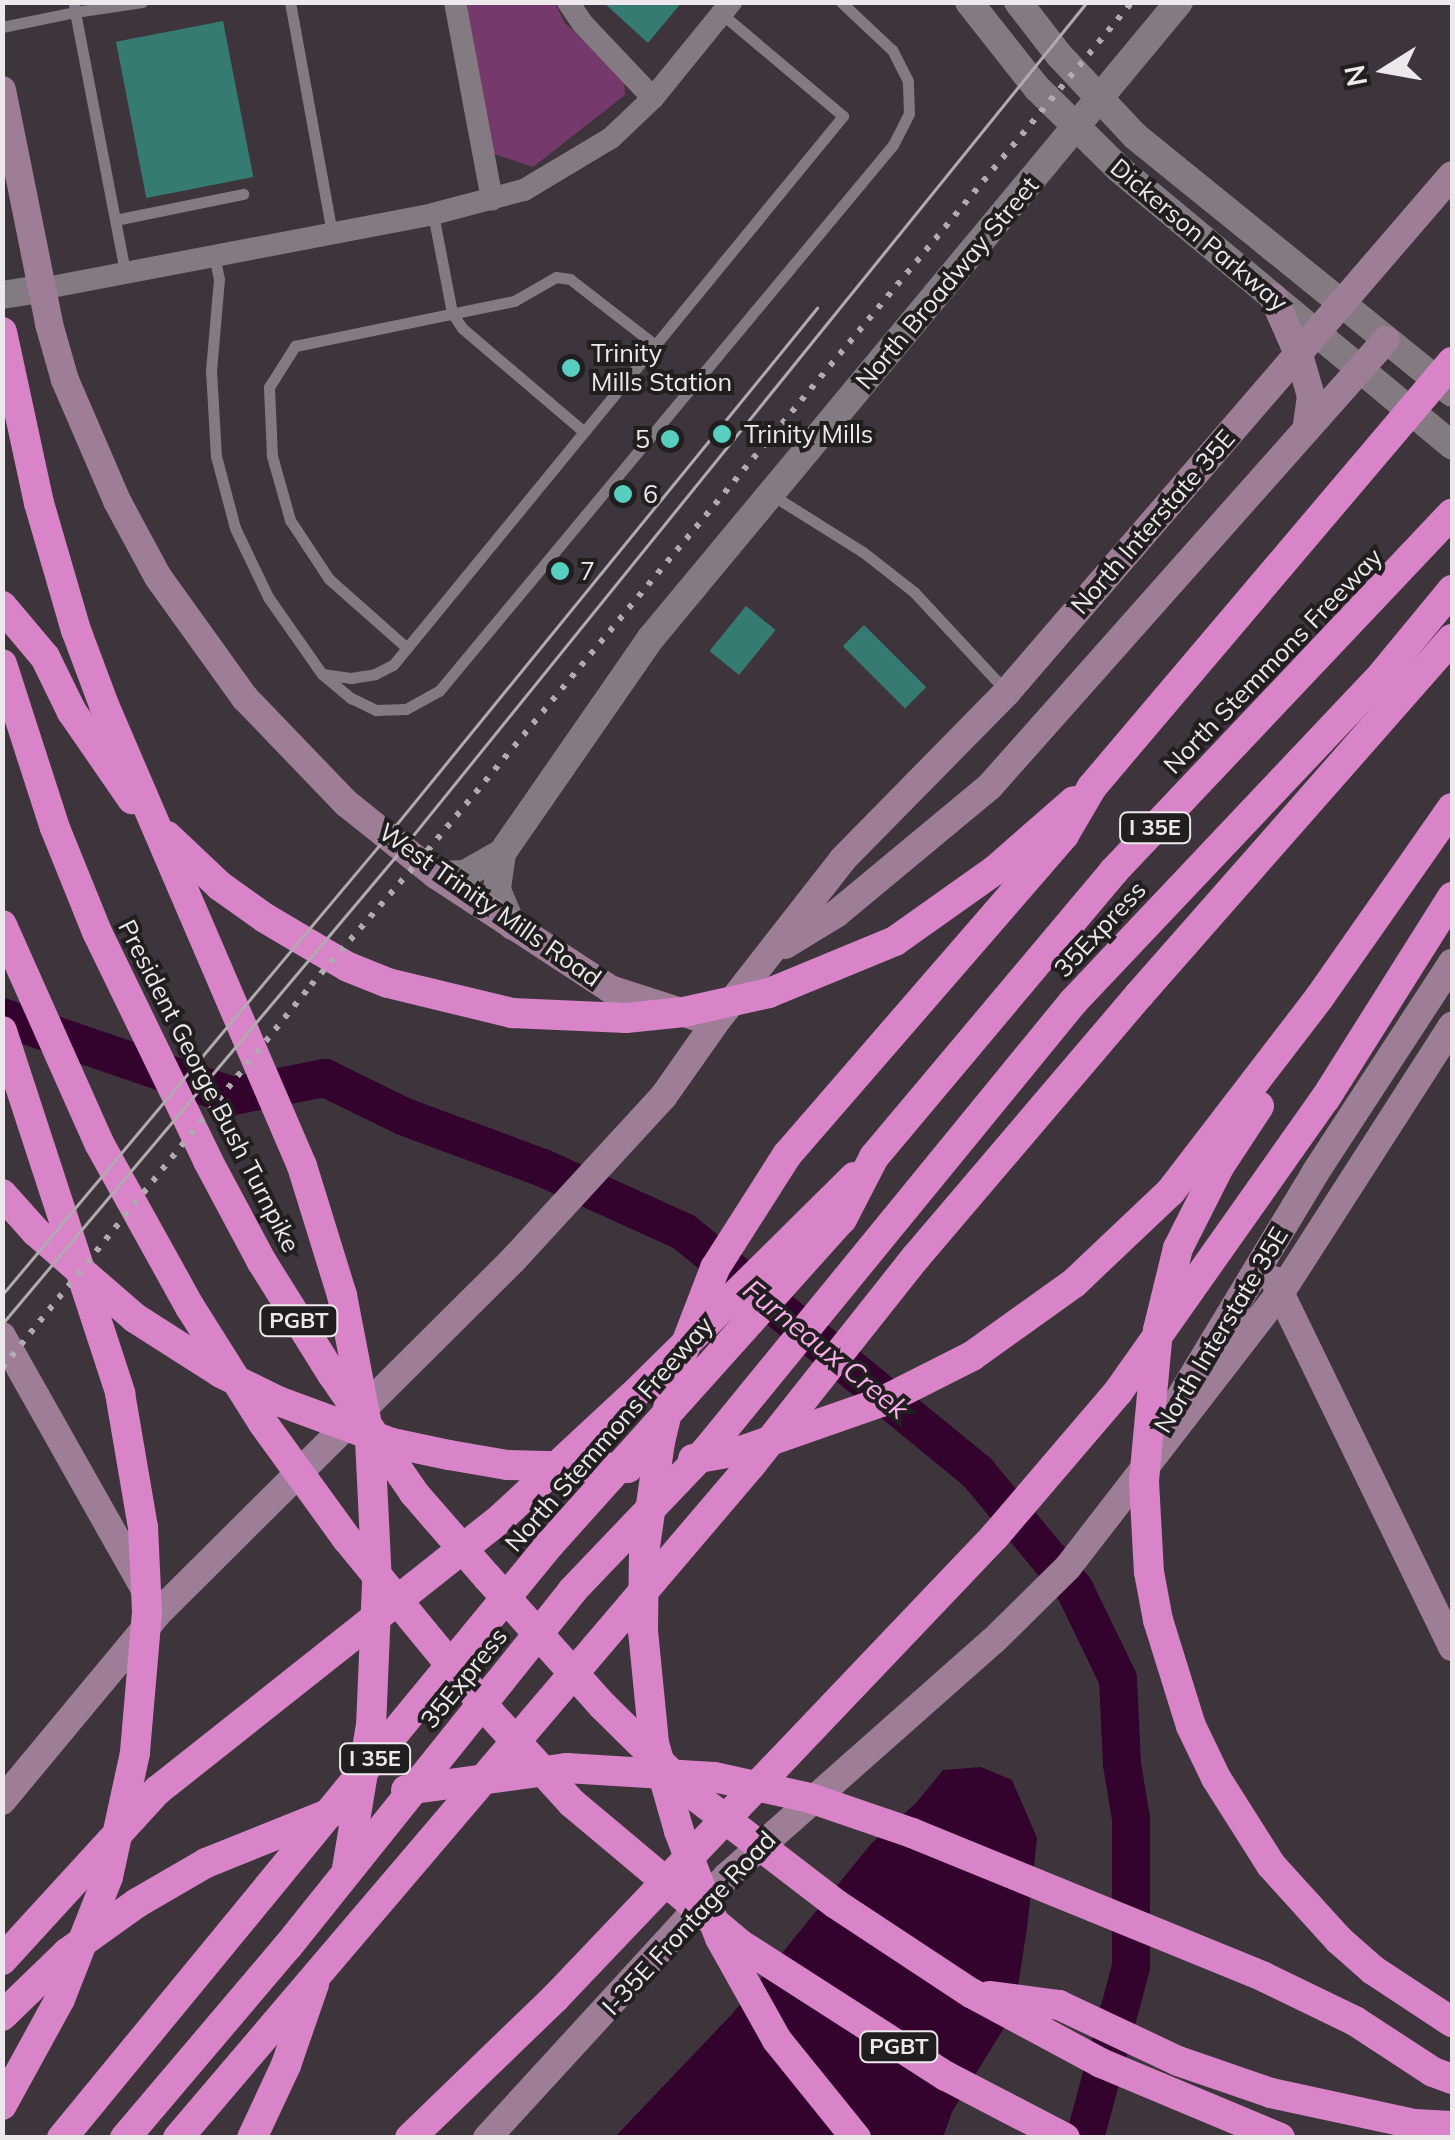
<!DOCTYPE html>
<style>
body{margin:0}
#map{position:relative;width:1455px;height:2140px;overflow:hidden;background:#3d353b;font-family:Mulish,sans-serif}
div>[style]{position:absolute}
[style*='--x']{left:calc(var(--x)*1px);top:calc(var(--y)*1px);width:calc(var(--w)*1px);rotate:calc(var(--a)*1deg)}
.green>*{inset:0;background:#753a6b}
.water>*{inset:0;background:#33022d}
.river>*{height:38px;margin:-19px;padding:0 19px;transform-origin:19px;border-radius:19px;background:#33022d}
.building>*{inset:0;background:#357b72;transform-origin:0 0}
.service>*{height:11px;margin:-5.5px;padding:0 5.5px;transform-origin:5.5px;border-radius:5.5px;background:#847b82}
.minor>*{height:22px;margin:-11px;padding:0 11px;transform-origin:11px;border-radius:11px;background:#847b82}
.tertiary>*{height:28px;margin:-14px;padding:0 14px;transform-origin:14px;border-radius:14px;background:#847b82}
.secondary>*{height:28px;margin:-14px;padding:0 14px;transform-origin:14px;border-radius:14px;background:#9e7d97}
.motorway>*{height:30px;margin:-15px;padding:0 15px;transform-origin:15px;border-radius:15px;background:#d983c9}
.tram>*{height:2.5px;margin:-1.25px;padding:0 1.25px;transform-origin:1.25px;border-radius:1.25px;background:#b1abaf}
.rail>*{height:6px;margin-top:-3px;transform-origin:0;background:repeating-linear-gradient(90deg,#b1abaf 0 5px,transparent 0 15px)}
.dots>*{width:28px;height:28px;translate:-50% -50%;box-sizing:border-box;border:5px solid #211e20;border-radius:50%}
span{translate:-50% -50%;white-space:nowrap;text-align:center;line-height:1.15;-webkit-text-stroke:8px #211e20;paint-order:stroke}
.shield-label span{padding:2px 8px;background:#211e20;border:2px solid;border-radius:8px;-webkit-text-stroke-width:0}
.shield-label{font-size:22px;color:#ede8eb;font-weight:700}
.street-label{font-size:25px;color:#ede8eb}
.poi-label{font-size:25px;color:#ede8eb}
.left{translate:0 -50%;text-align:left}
.right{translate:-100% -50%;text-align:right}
.water-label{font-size:28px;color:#fbadeb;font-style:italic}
.frame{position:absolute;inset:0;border:5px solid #ede8eb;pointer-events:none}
.north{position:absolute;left:1335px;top:20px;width:100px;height:100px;-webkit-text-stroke:8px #211e20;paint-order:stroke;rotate:259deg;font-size:28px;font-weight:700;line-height:40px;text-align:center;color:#ede8eb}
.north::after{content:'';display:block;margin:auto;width:35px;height:45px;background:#ede8eb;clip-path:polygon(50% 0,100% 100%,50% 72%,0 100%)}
</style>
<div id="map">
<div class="green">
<i style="clip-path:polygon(463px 3px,555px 3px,564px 22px,624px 79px,625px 95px,533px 167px,492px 153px)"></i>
</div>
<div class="water">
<i style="clip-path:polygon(981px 1767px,1012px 1780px,1037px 1838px,1027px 1928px,1014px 2012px,952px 2112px,943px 2137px,614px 2138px,733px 2013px,871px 1844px,916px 1803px,943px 1770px)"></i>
</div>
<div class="river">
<i style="--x:2;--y:1017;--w:244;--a:18.9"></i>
<i style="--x:233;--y:1096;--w:94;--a:-11.1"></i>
<i style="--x:325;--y:1078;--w:89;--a:26"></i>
<i style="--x:405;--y:1117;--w:147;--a:20.3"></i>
<i style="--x:543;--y:1168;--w:155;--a:24.4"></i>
<i style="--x:684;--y:1232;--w:380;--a:39.3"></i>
<i style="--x:978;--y:1473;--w:152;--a:50.3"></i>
<i style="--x:1075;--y:1590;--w:99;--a:64.2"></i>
<i style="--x:1118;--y:1679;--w:85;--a:87.3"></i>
<i style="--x:1122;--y:1764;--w:56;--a:80.7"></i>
<i style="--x:1131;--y:1819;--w:148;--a:90"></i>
<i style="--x:1131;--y:1967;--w:177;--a:105.1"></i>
</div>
<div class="building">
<i style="clip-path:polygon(603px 2px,682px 2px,648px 43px)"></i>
<i style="left:223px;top:21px;width:159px;height:109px;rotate:79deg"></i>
<i style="left:746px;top:606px;width:38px;height:58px;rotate:39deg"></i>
<i style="left:864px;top:625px;width:88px;height:30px;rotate:45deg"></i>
</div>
<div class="service">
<i style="--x:74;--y:2;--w:10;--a:84"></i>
<i style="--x:75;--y:12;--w:68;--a:-8.5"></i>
<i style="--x:290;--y:2;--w:235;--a:79.7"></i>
<i style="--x:2;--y:27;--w:75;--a:-11.6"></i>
<i style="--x:75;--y:12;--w:264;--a:79.1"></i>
<i style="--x:433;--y:214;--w:101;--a:79.1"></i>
<i style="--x:452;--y:313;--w:18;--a:56"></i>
<i style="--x:462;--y:328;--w:160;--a:40.4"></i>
<i style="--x:115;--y:220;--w:131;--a:-11.5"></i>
<i style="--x:214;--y:254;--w:25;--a:79"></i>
<i style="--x:219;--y:279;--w:91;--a:95"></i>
<i style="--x:211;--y:370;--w:86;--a:86.7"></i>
<i style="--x:216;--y:456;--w:74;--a:75.2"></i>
<i style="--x:235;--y:528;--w:76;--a:64.4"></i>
<i style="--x:268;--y:597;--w:94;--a:55"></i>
<i style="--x:322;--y:674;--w:38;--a:40"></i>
<i style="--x:351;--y:698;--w:28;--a:26"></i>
<i style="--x:376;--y:710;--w:30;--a:-2"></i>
<i style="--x:406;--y:709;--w:38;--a:-29"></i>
<i style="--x:439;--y:691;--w:710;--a:-50.26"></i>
<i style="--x:893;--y:145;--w:35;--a:-63"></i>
<i style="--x:909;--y:114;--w:33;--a:-92"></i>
<i style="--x:908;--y:81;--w:35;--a:-117"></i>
<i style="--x:892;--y:50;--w:70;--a:-136.7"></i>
<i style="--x:772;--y:495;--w:107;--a:32.1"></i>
<i style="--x:863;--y:552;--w:65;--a:38.1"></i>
<i style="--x:914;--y:592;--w:137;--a:47.1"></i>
<i style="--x:407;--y:648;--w:104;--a:-138.5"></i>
<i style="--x:329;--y:579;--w:71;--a:-123.5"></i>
<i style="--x:290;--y:520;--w:66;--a:-105.7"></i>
<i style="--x:272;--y:456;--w:69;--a:-92.5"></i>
<i style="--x:269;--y:387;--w:49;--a:-57.6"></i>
<i style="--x:295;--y:346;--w:224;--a:-11.6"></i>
<i style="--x:514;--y:301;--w:48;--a:-29.7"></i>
<i style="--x:556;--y:277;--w:14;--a:8"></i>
<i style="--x:570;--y:279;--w:108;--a:37.8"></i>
<i style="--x:322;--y:674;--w:29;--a:8"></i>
<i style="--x:351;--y:678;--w:24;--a:-9"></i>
<i style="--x:375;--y:674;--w:20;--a:-27"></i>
<i style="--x:393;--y:665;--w:710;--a:-50.66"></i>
<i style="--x:843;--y:116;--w:158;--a:-139.9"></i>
</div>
<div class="minor">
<i style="--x:455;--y:2;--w:201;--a:79.4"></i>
<i style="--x:568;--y:2;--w:27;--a:56"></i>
<i style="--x:583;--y:24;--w:102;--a:46.6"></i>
<i style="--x:41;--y:289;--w:399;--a:-10.8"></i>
<i style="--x:433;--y:214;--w:94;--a:-14.8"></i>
<i style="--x:524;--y:190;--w:101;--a:-30.9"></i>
<i style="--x:611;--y:138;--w:58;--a:-43.6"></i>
<i style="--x:653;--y:98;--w:124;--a:-50.9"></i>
</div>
<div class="tertiary">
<i style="--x:969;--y:2;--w:110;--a:51.7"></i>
<i style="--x:1037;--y:88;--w:115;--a:44.6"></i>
<i style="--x:1119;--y:169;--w:433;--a:39.7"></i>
<i style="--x:1018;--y:2;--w:67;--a:52.3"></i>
<i style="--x:1059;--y:55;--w:111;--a:46.8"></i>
<i style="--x:1135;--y:136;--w:408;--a:39"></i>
<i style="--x:2;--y:295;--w:39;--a:-9"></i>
<i style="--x:502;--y:853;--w:37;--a:98"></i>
<i style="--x:497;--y:890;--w:39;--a:67"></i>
<i style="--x:436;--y:875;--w:29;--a:-2"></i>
<i style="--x:465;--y:874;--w:43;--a:-29.6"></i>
<i style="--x:502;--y:853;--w:262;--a:-55.3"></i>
<i style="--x:651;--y:638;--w:827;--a:-50.3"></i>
</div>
<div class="secondary">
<i style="--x:2;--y:90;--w:239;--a:78.6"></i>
<i style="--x:49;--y:324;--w:58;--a:74.1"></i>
<i style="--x:65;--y:380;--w:132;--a:66.7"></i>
<i style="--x:117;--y:501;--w:86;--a:61.7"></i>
<i style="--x:158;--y:577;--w:149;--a:54.3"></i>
<i style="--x:245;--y:698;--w:146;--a:46.1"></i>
<i style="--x:346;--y:803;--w:115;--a:38.7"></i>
<i style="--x:436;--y:875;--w:208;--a:33.2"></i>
<i style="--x:610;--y:989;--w:110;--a:17.9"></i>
<i style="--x:715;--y:1023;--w:208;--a:-52"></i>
<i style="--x:843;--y:859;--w:234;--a:-45.5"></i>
<i style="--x:1007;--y:692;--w:682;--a:-49.28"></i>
<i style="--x:1273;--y:297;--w:67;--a:66.1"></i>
<i style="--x:1300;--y:358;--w:40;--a:74"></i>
<i style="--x:1311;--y:396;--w:34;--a:98"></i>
<i style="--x:785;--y:945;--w:60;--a:-31.3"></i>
<i style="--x:836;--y:914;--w:200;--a:-39.7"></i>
<i style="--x:990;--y:786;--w:596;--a:-48.4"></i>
<i style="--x:1274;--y:1280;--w:408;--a:64.1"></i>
<i style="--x:2;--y:1336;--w:297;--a:60.6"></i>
<i style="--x:1162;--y:1427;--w:297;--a:-58.9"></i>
<i style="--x:1315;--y:1173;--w:251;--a:-56.9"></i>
<i style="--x:2;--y:1801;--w:244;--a:-50.3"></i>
<i style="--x:158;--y:1613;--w:501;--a:-44.84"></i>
<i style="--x:513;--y:1260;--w:222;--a:-47.4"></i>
<i style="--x:663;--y:1097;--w:90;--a:-54.9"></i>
<i style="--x:487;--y:2138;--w:354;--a:-47.5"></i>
<i style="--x:726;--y:1877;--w:356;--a:-41.5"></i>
<i style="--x:993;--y:1641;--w:105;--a:-44.6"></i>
<i style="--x:1068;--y:1567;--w:351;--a:-52.3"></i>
<i style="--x:1283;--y:1289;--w:313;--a:-57.3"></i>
</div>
<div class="motorway">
<i style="--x:2;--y:332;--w:175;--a:77.8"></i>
<i style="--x:39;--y:503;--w:132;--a:73.8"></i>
<i style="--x:76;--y:630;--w:80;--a:69.5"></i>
<i style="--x:104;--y:705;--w:502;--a:66.76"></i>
<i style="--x:302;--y:1166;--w:135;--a:72.8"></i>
<i style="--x:342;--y:1295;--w:148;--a:79.1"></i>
<i style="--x:370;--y:1440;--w:144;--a:87.2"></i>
<i style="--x:377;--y:1584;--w:141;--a:92.4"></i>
<i style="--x:371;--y:1725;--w:145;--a:99.5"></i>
<i style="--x:2;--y:606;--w:67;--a:49.9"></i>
<i style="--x:45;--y:657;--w:61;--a:63.9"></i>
<i style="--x:72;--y:712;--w:106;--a:55.4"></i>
<i style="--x:2;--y:664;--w:172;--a:72.1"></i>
<i style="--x:55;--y:828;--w:112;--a:68"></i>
<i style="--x:97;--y:932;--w:254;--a:64.1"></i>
<i style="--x:208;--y:1161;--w:115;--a:61.9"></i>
<i style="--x:262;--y:1262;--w:132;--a:58"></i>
<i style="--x:332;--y:1374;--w:145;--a:55.4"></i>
<i style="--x:414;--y:1493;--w:113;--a:49"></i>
<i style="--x:488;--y:1578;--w:172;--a:48.1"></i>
<i style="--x:603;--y:1706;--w:122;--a:44.7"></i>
<i style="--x:690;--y:1792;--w:184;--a:37.5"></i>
<i style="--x:836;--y:1904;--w:162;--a:33.4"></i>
<i style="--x:971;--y:1993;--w:148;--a:28.3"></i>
<i style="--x:1101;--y:2063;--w:194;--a:22.7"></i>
<i style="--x:167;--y:836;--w:73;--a:43.3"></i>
<i style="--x:220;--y:886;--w:55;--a:35.4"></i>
<i style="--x:265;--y:918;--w:96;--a:30.6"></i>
<i style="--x:348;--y:967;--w:43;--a:21.8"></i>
<i style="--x:388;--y:983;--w:128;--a:13.6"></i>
<i style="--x:512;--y:1013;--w:114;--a:2.5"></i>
<i style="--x:626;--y:1018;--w:58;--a:-5.9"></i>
<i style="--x:684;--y:1012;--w:87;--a:-12.6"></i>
<i style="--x:769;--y:993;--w:136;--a:-22.4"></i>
<i style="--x:895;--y:941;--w:121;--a:-35.3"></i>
<i style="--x:994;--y:871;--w:106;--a:-41.2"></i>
<i style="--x:2;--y:925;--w:239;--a:66"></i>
<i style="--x:99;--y:1143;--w:188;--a:61"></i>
<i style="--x:190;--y:1307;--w:137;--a:57.8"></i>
<i style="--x:263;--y:1423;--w:143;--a:54.1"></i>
<i style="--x:347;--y:1539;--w:225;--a:50.6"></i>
<i style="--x:490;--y:1713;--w:122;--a:47.7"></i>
<i style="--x:572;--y:1803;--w:219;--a:40"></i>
<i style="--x:740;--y:1944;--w:245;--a:32.7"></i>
<i style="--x:946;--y:2076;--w:134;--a:27.5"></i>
<i style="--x:2;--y:1031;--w:381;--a:71.9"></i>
<i style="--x:120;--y:1393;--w:136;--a:80.3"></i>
<i style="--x:143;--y:1527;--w:85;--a:87.3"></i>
<i style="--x:147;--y:1612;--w:142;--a:94.9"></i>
<i style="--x:135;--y:1753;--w:127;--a:102.3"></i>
<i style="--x:108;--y:1877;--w:131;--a:111.5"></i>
<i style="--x:60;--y:1999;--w:121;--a:118.7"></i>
<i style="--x:1259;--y:1106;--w:73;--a:123.3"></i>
<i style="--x:1219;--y:1167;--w:91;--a:116.8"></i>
<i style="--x:1178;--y:1248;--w:84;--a:103.7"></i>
<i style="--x:1158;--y:1330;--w:152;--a:95.3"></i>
<i style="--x:1144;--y:1481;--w:91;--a:86.9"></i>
<i style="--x:1149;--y:1572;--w:49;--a:79.4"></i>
<i style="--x:1158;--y:1620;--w:111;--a:72.7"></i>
<i style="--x:1191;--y:1726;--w:58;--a:64.3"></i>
<i style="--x:1216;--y:1778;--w:103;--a:57.7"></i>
<i style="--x:1271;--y:1865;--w:101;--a:47.8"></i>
<i style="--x:1339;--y:1940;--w:45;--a:41.4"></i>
<i style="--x:1373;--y:1970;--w:95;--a:33.4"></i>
<i style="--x:2;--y:1194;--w:51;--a:48.2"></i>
<i style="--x:36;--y:1232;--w:131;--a:41"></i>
<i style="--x:135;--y:1318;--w:102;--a:32.6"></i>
<i style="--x:221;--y:1373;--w:64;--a:26.2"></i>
<i style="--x:278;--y:1401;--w:121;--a:20.2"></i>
<i style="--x:392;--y:1443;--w:58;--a:11.9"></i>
<i style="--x:449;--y:1455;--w:59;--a:9.8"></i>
<i style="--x:507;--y:1465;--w:121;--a:1.4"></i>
<i style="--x:693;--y:1459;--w:52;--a:-10"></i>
<i style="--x:744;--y:1450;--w:145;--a:-19.3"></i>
<i style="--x:881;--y:1402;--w:102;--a:-26.8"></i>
<i style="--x:972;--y:1356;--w:125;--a:-35.6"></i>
<i style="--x:1074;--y:1283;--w:134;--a:-43.5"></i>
<i style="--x:1171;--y:1191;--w:243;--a:-52.5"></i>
<i style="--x:1319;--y:998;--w:232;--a:-55"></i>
<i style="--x:406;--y:1790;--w:162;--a:-7.8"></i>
<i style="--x:566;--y:1768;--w:148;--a:3.5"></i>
<i style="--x:714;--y:1777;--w:98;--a:12.3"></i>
<i style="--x:810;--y:1798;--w:108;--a:18.9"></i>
<i style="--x:912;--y:1833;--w:380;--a:22.2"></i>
<i style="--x:1264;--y:1977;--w:101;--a:25.8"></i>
<i style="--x:1355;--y:2021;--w:93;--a:33.2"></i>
<i style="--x:1433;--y:2072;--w:20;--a:20"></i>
<i style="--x:2;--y:1960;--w:231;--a:-47.5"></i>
<i style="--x:158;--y:1790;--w:438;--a:-38.4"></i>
<i style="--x:501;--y:1518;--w:194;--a:-42.9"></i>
<i style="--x:643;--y:1386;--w:297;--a:-44.7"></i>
<i style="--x:989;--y:1996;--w:71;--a:7.3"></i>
<i style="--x:1059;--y:2005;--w:132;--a:25.2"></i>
<i style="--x:1178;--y:2061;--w:98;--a:19"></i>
<i style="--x:1271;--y:2093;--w:146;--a:12.2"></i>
<i style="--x:1414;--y:2124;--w:38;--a:3"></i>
<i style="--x:2;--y:2016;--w:91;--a:-44.1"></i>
<i style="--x:67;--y:1953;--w:86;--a:-35.5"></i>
<i style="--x:137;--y:1903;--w:80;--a:-30.1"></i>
<i style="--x:206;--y:1863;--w:137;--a:-21.9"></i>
<i style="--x:62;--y:2138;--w:769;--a:-50.6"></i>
<i style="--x:550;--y:1544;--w:437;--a:-48.1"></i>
<i style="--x:842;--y:1219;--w:70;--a:-62.7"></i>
<i style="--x:874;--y:1157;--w:372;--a:-50"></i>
<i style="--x:1113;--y:872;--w:493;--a:-46.6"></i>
<i style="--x:125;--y:2138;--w:252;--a:-49.7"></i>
<i style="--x:288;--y:1946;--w:455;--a:-51.3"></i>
<i style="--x:572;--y:1591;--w:194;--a:-46.3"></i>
<i style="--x:706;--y:1451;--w:580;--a:-50.74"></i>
<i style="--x:1073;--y:1002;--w:442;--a:-46.6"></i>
<i style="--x:1377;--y:681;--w:118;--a:-50.5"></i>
<i style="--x:178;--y:2138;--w:884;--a:-49.59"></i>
<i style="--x:751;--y:1465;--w:265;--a:-51.6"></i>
<i style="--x:916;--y:1257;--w:344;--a:-49.6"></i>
<i style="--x:1139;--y:995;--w:474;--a:-48.7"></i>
<i style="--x:252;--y:2138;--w:81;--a:-65"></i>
<i style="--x:286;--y:2065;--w:86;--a:-70.9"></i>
<i style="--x:410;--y:2138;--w:202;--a:-44"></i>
<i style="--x:555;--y:1998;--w:638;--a:-46.4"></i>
<i style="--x:995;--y:1536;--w:189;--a:-49.5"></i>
<i style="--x:1118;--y:1392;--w:359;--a:-54.8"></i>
<i style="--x:1325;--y:1099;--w:239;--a:-57.8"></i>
<i style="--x:856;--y:2138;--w:126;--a:-128.9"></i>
<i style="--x:777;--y:2040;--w:117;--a:-119.2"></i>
<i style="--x:720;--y:1938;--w:115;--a:-111"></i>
<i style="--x:679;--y:1831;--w:91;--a:-105.9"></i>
<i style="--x:654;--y:1743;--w:113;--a:-95.6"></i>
<i style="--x:643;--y:1631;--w:77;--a:-89.3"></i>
<i style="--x:644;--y:1554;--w:113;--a:-81.9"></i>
<i style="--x:660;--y:1442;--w:82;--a:-76.6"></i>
<i style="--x:679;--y:1362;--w:101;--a:-69"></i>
<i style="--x:715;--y:1268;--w:134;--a:-57.5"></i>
<i style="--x:787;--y:1155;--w:423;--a:-49.1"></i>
<i style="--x:1064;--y:835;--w:56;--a:-59.7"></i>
<i style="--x:1092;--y:787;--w:557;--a:-49.73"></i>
</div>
<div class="tram">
<i style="--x:2;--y:1295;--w:599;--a:-50.01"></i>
<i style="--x:387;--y:836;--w:681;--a:-50.84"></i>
<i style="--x:2;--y:1324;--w:621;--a:-49.9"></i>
<i style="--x:402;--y:849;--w:1089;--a:-51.04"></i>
</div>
<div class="rail">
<i style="--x:2;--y:1368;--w:492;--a:-51.1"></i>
<i style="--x:311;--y:985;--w:163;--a:-49"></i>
<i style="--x:418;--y:862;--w:1118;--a:-50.3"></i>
</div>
<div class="dots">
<i style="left:571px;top:368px;background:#58cec0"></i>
<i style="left:722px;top:434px;background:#58cec0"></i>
<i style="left:670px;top:439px;background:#58cec0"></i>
<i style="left:623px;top:494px;background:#58cec0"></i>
<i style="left:560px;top:571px;background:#58cec0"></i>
</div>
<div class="shield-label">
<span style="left:1155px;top:828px">I 35E</span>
<span style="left:299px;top:1321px">PGBT</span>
<span style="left:375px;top:1759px">I 35E</span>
<span style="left:899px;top:2047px">PGBT</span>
</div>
<div class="street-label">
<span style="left:1199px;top:235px;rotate:40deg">Dickerson Parkway</span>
<span style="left:947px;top:283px;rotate:-50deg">North Broadway Street</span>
<span style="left:1153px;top:522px;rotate:-49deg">North Interstate 35E</span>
<span style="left:1273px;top:661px;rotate:-46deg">North Stemmons Freeway</span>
<span style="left:490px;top:905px;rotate:35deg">West Trinity Mills Road</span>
<span style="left:1100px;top:929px;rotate:-47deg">35Express</span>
<span style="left:209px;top:1086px;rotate:63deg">President George Bush Turnpike</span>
<span style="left:1221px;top:1330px;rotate:-59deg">North Interstate 35E</span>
<span style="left:609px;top:1434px;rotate:-49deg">North Stemmons Freeway</span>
<span style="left:464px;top:1678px;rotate:-51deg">35Express</span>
<span style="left:689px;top:1923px;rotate:-47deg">I-35E Frontage Road</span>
</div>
<div class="poi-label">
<span class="left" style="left:591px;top:368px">Trinity<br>Mills Station</span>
<span class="left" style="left:744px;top:434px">Trinity Mills</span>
<span class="right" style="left:650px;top:439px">5</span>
<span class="left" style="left:643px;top:494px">6</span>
<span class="left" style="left:580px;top:571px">7</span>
</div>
<div class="water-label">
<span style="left:826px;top:1349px;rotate:39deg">Furneaux Creek</span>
</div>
<div class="frame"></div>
<div class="north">N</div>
</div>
